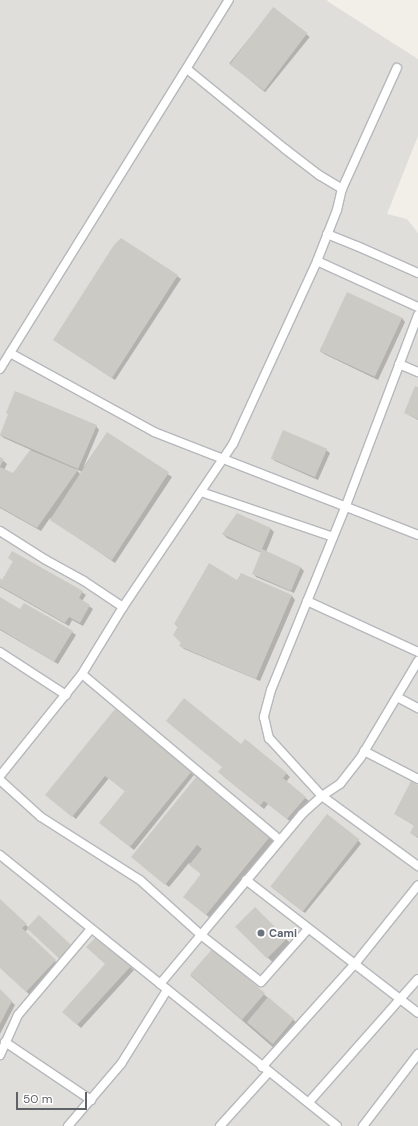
<!DOCTYPE html>
<style>
body{margin:0}
#map{position:relative;width:418px;height:1126px;overflow:hidden;background:#f1efe8;font-family:"DM Sans",sans-serif}
div>[style]{position:absolute}
[style*='--x']{left:calc(var(--x)*1px);top:calc(var(--y)*1px);width:calc(var(--w)*1px);rotate:calc(var(--a)*1deg)}
.industrial>*{inset:0;background:#e0deda}
.shadow>*{inset:0;background:#0003;transform-origin:0 0}
.building>*{inset:0;background:#cccac5;transform-origin:0 0}
.roads{filter:drop-shadow(1px 0 #b5b8bc) drop-shadow(-1px 0 #b5b8bc) drop-shadow(0 1px #b5b8bc) drop-shadow(0 -1px #b5b8bc)}
.minor>*{height:8px;margin:-4px;padding:0 4px;transform-origin:4px;border-radius:4px;background:#fff}
.dots>*{width:11px;height:11px;translate:-50% -50%;box-sizing:border-box;border:2px solid #fff;border-radius:50%}
span{translate:-50% -50%;white-space:nowrap;text-align:center;line-height:1.15;-webkit-text-stroke:3.5px #fff;paint-order:stroke}
.worship-label{font-size:11px;color:#5b616d;font-weight:700}
.left{translate:0 -50%;text-align:left}
.scale{position:absolute;left:16px;top:1092px;width:71px;height:18px;box-sizing:border-box;border:2px solid #5f6368;border-top:0;padding-left:5px;font-size:12px;line-height:14px;white-space:nowrap;color:#5f6368;-webkit-text-stroke:3px #fff;paint-order:stroke}
</style>
<div id="map">
<div class="industrial">
<i style="clip-path:polygon(0 0,328px 0,327px 1px,418px 59px,418px 136px,387px 214px,407px 219px,418px 233px,418px 1126px,0 1126px)"></i>
</div>
<div class="shadow">
<i style="left:274px;top:8px;width:46px;height:71px;rotate:39deg"></i>
<i style="clip-path:polygon(177px 276px,181px 279px,115px 380px,54px 340px)"></i>
<i style="clip-path:polygon(348px 293px,402px 318px,405px 322px,378px 380px,324px 354px,320px 351px)"></i>
<i style="clip-path:polygon(418px 388px,418px 420px,405px 413px)"></i>
<i style="clip-path:polygon(evenodd,96px 426px,99px 430px,83px 468px,107px 433px,172px 477px,115px 563px,50px 518px,41px 531px,0 508px,0 458px,7px 464px,4px 470px,13px 474px,31px 450px,4px 438px,0 435px,96px 426px,76px 469px,82px 472px,80px 474px,76px 469px)"></i>
<i style="clip-path:polygon(326px 450px,330px 453px,318px 480px,275px 461px,272px 458px)"></i>
<i style="clip-path:polygon(237px 514px,271px 529px,274px 532px,266px 552px,301px 568px,304px 571px,294px 593px,256px 577px,253px 573px,262px 553px,227px 538px,223px 534px)"></i>
<i style="clip-path:polygon(9px 558px,82px 592px,86px 595px,82px 601px,93px 609px,83px 626px,72px 620px,69px 626px,0 587px,0 580px,3px 581px,14px 562px)"></i>
<i style="clip-path:polygon(241px 574px,292px 596px,295px 600px,260px 681px,184px 649px,181px 646px,182px 643px,178px 627px,175px 624px,238px 581px)"></i>
<i style="clip-path:polygon(0 598px,20px 610px,72px 632px,76px 635px,58px 664px,0 630px)"></i>
<i style="clip-path:polygon(115px 710px,194px 775px,134px 850px,104px 826px,126px 792px,109px 778px,76px 819px,50px 798px)"></i>
<i style="clip-path:polygon(246px 740px,287px 774px,290px 777px,286px 782px,309px 801px,291px 822px,268px 804px,264px 809px,223px 776px)"></i>
<i style="clip-path:polygon(418px 786px,418px 838px,411px 833px,415px 826px,395px 814px)"></i>
<i style="clip-path:polygon(248px 818px,276px 837px,210px 918px,188px 900px,202px 875px,189px 863px,169px 887px,136px 860px)"></i>
<i style="clip-path:polygon(358px 840px,361px 844px,305px 913px,274px 889px)"></i>
<i style="clip-path:polygon(0 900px,29px 928px,39px 917px,74px 949px,63px 961px,29px 928px,25px 932px,58px 964px,30px 995px,0 967px)"></i>
<i style="left:255px;top:909px;width:50px;height:26px;rotate:44deg"></i>
<i style="clip-path:polygon(96px 938px,134px 970px,81px 1028px,64px 1012px,107px 964px)"></i>
<i style="left:213px;top:950px;width:111px;height:34px;rotate:41deg"></i>
<i style="clip-path:polygon(0 991px,15px 1005px,0 1034px)"></i>
</div>
<div class="building">
<i style="left:273px;top:7px;width:43px;height:72px;rotate:37deg"></i>
<i style="clip-path:polygon(121px 238px,178px 275px,112px 378px,53px 340px,114px 245px)"></i>
<i style="left:347px;top:292px;width:61px;height:65px;rotate:25deg"></i>
<i style="clip-path:polygon(415px 386px,418px 387px,418px 419px,404px 413px)"></i>
<i style="clip-path:polygon(15px 391px,97px 425px,78px 469px,0 435px,8px 414px,6px 413px)"></i>
<i style="left:283px;top:430px;width:48px;height:31px;rotate:23deg"></i>
<i style="left:107px;top:432px;width:74px;height:105px;rotate:33deg"></i>
<i style="clip-path:polygon(30px 450px,78px 470px,37px 528px,0 507px,0 457px,4px 459px,0 467px,13px 473px)"></i>
<i style="clip-path:polygon(237px 513px,271px 528px,262px 549px,301px 567px,291px 591px,252px 574px,261px 552px,222px 534px)"></i>
<i style="clip-path:polygon(12px 551px,83px 591px,79px 598px,90px 605px,80px 623px,69px 617px,65px 623px,0 586px,0 578px,2px 580px,13px 561px,8px 558px)"></i>
<i style="clip-path:polygon(209px 563px,237px 580px,241px 573px,292px 595px,256px 679px,179px 646px,181px 643px,173px 635px,178px 626px,174px 624px)"></i>
<i style="clip-path:polygon(0 597px,20px 609px,24px 603px,73px 631px,54px 662px,0 629px)"></i>
<i style="clip-path:polygon(184px 698px,241px 744px,245px 739px,287px 773px,283px 778px,306px 797px,287px 819px,264px 801px,260px 806px,218px 772px,222px 767px,166px 721px)"></i>
<i style="clip-path:polygon(115px 709px,192px 771px,130px 847px,99px 823px,125px 791px,105px 776px,72px 817px,45px 795px)"></i>
<i style="clip-path:polygon(197px 776px,273px 833px,206px 915px,183px 897px,201px 874px,189px 865px,202px 849px,197px 845px,165px 885px,131px 857px)"></i>
<i style="clip-path:polygon(411px 781px,418px 785px,418px 837px,410px 833px,414px 825px,394px 814px)"></i>
<i style="left:327px;top:814px;width:41px;height:92px;rotate:38deg"></i>
<i style="clip-path:polygon(0 899px,27px 924px,22px 928px,56px 960px,26px 992px,0 968px)"></i>
<i style="left:255px;top:907px;width:45px;height:28px;rotate:45deg"></i>
<i style="left:39px;top:915px;width:44px;height:18px;rotate:43deg"></i>
<i style="clip-path:polygon(96px 937px,131px 966px,77px 1025px,62px 1012px,105px 964px,86px 947px)"></i>
<i style="left:213px;top:948px;width:69px;height:35px;rotate:41deg"></i>
<i style="clip-path:polygon(0 989px,12px 1001px,0 1024px)"></i>
<i style="left:268px;top:997px;width:34px;height:33px;rotate:40deg"></i>
</div>
<div class="roads">
<div class="minor">
<i style="--x:187;--y:69;--w:127;--a:39.2"></i>
<i style="--x:285;--y:149;--w:43;--a:37.4"></i>
<i style="--x:319;--y:175;--w:27;--a:31"></i>
<i style="--x:327;--y:234;--w:32;--a:22"></i>
<i style="--x:357;--y:246;--w:67;--a:23.9"></i>
<i style="--x:317;--y:261;--w:111;--a:24.5"></i>
<i style="--x:418;--y:315;--w:206;--a:110.7"></i>
<i style="--x:345;--y:508;--w:196;--a:112.1"></i>
<i style="--x:271;--y:690;--w:28;--a:105"></i>
<i style="--x:264;--y:717;--w:22;--a:77"></i>
<i style="--x:269;--y:738;--w:79;--a:47.6"></i>
<i style="--x:322;--y:796;--w:119;--a:36.1"></i>
<i style="--x:10;--y:353;--w:164;--a:28.7"></i>
<i style="--x:154;--y:432;--w:283;--a:21.3"></i>
<i style="--x:399;--y:364;--w:21;--a:23"></i>
<i style="--x:0;--y:369;--w:434;--a:-58.2"></i>
<i style="--x:201;--y:492;--w:139;--a:18.8"></i>
<i style="--x:0;--y:531;--w:54;--a:32.2"></i>
<i style="--x:46;--y:560;--w:43;--a:28.9"></i>
<i style="--x:84;--y:581;--w:47;--a:33.7"></i>
<i style="--x:123;--y:607;--w:79;--a:121.5"></i>
<i style="--x:82;--y:674;--w:131;--a:128.8"></i>
<i style="--x:307;--y:601;--w:122;--a:24.7"></i>
<i style="--x:123;--y:607;--w:197;--a:-56"></i>
<i style="--x:233;--y:444;--w:201;--a:-65.3"></i>
<i style="--x:317;--y:261;--w:55;--a:-68.6"></i>
<i style="--x:337;--y:210;--w:22;--a:-77"></i>
<i style="--x:342;--y:189;--w:133;--a:-65.6"></i>
<i style="--x:0;--y:652;--w:79;--a:33.1"></i>
<i style="--x:82;--y:674;--w:258;--a:40"></i>
<i style="--x:397;--y:697;--w:24;--a:28"></i>
<i style="--x:364;--y:751;--w:61;--a:27.4"></i>
<i style="--x:0;--y:780;--w:55;--a:42.1"></i>
<i style="--x:41;--y:817;--w:117;--a:32.5"></i>
<i style="--x:140;--y:880;--w:82;--a:42"></i>
<i style="--x:201;--y:935;--w:76;--a:38.1"></i>
<i style="--x:261;--y:982;--w:71;--a:-48.4"></i>
<i style="--x:0;--y:855;--w:432;--a:38.8"></i>
<i style="--x:246;--y:880;--w:217;--a:37.7"></i>
<i style="--x:160;--y:984;--w:222;--a:-50.1"></i>
<i style="--x:302;--y:814;--w:27;--a:-42"></i>
<i style="--x:322;--y:796;--w:22;--a:-34"></i>
<i style="--x:340;--y:784;--w:34;--a:-52"></i>
<i style="--x:361;--y:757;--w:112;--a:-59.3"></i>
<i style="--x:5;--y:1042;--w:104;--a:34"></i>
<i style="--x:0;--y:1055;--w:44;--a:-65.8"></i>
<i style="--x:18;--y:1015;--w:113;--a:-49.7"></i>
<i style="--x:262;--y:1067;--w:137;--a:-48"></i>
<i style="--x:354;--y:965;--w:102;--a:-51.3"></i>
<i style="--x:309;--y:1102;--w:164;--a:-48.5"></i>
<i style="--x:68;--y:1126;--w:82;--a:-49.5"></i>
<i style="--x:121;--y:1064;--w:87;--a:-58.1"></i>
<i style="--x:220;--y:1126;--w:73;--a:-47.8"></i>
<i style="--x:363;--y:1126;--w:91;--a:-52.6"></i>
</div>
</div>
<div class="dots">
<i style="left:261px;top:933px;background:#6b7280"></i>
</div>
<div class="worship-label">
<span class="left" style="left:269px;top:933px">Cami</span>
</div>
<div class="scale">50 m</div>
</div>
